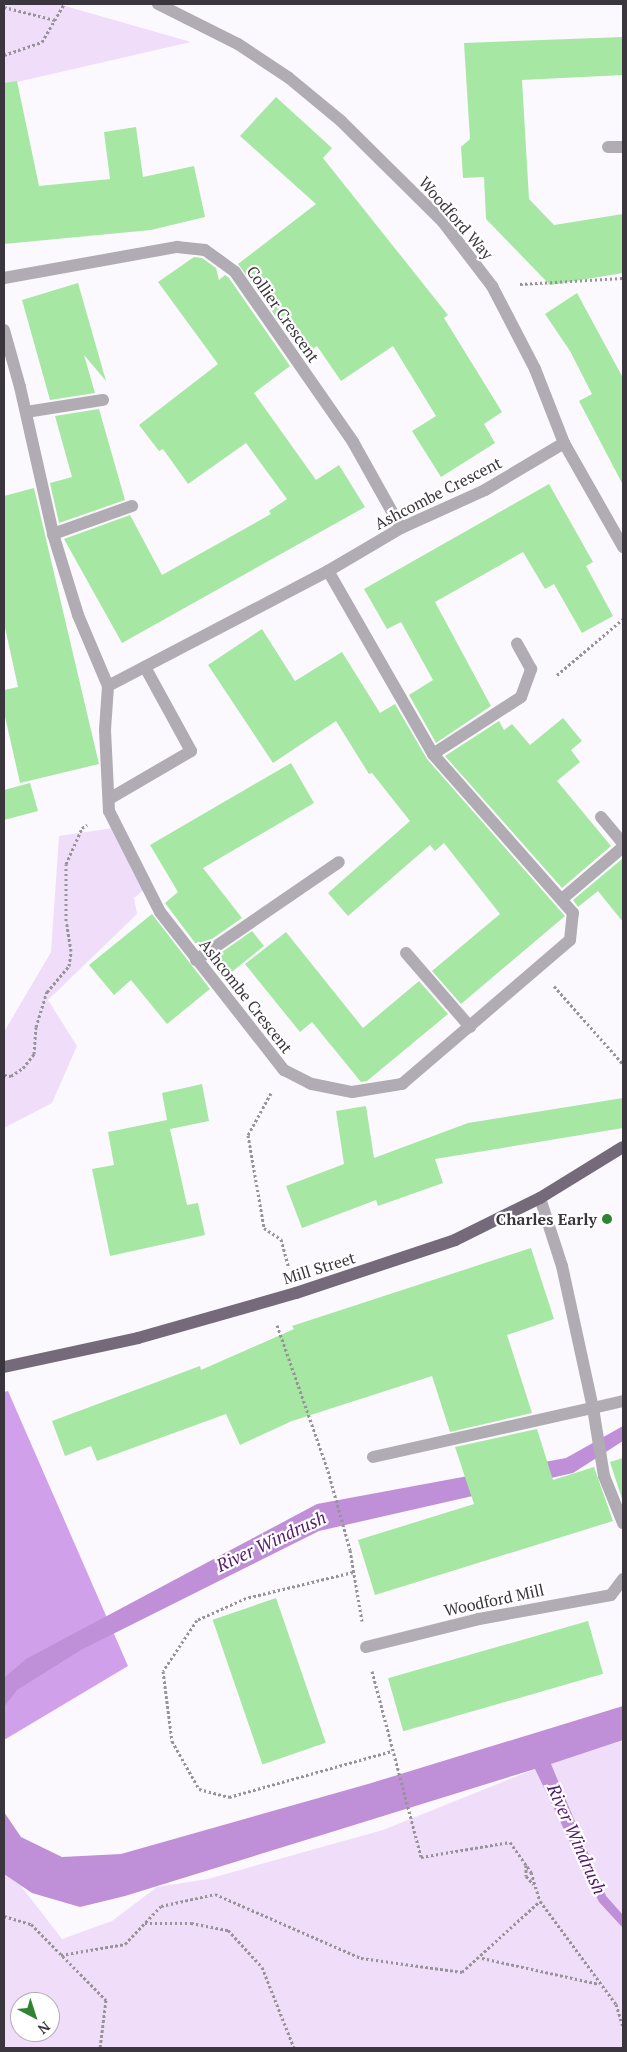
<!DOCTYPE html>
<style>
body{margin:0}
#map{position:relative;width:627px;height:2052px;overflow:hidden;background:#fcf9fe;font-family:"PT Serif",serif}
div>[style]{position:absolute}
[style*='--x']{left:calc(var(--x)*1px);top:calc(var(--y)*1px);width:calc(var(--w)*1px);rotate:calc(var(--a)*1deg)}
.green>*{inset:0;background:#efddf9}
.forest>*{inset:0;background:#d1a0ea}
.water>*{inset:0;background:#bf8fd7}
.building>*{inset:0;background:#a5e7a3;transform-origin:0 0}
.path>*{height:3px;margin-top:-1.5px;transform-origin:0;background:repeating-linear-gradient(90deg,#979399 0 2.5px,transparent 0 5px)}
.lane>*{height:12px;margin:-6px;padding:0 6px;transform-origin:6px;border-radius:6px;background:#b1abb4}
.street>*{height:12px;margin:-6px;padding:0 6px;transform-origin:6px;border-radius:6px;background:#b1abb4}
.primary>*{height:12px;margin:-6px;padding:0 6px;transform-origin:6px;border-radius:6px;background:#746a7a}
.dots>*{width:14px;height:14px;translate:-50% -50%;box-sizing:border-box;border:2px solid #fff;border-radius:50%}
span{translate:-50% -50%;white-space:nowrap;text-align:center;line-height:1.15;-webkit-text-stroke:4.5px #fff;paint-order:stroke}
.street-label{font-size:16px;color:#3b363e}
.poi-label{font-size:16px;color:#3b363e;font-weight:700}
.right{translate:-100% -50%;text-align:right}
.water-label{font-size:18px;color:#571a70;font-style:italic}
.frame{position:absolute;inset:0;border:5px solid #3b363e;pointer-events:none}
.north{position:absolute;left:10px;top:1992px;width:50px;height:50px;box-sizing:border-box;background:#fff;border:1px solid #b1afb2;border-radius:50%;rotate:140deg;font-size:14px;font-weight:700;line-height:20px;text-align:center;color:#3b363e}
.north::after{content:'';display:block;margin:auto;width:18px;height:22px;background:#2e8432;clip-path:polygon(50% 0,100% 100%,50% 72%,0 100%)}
</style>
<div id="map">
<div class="green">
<i style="clip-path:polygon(4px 4px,58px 4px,191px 42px,4px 85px)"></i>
<i style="clip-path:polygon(120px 827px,146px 888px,134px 898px,137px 914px,48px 1000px,77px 1046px,52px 1103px,4px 1128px,4px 1032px,51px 952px,59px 836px)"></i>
<i style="clip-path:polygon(evenodd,623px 1740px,623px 2048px,4px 2048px,4px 1864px,62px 1939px,112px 1921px,157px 1887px,208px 1879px,383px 1830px,535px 1769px,623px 1740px,20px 2002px,50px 2002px,50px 2032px,20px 2032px,20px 2002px)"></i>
</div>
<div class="forest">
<i style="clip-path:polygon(8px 1391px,128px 1666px,4px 1740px,4px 1392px)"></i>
</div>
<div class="water">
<i style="clip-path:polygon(623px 1426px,623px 1441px,573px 1473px,319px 1531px,81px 1650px,17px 1690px,4px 1707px,4px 1678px,26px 1659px,317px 1504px,566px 1458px)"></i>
<i style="clip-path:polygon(623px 1706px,623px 1740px,551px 1764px,606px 1896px,623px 1915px,623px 1928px,599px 1902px,535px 1769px,125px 1896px,80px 1907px,32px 1893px,4px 1874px,4px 1812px,21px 1837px,62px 1857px,121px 1854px,368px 1784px)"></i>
</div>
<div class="building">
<i style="clip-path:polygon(623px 37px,623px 75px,522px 80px,529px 199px,554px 225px,623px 214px,623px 273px,550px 285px,486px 219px,484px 177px,463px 178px,461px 147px,470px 139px,464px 43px)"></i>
<i style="clip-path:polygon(17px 81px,39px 186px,110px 179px,104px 132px,136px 127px,143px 177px,194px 166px,205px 217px,151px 230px,4px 244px,4px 83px)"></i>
<i style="clip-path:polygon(276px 97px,332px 148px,323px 158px,448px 315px,444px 318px,502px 412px,484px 424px,495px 443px,441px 477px,412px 431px,436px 416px,393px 346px,341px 381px,317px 346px,304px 356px,238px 264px,316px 204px,240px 136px)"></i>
<i style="clip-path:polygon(194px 257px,202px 258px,216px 268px,219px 280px,225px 275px,229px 278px,290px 366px,254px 393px,316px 480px,339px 465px,365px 507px,122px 643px,64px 539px,130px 515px,162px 575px,271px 514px,269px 511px,287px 499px,246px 443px,188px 484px,163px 449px,159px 451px,139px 425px,218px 364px,158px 282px)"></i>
<i style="clip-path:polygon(78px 283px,106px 381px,84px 355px,95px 393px,50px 400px,22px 300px)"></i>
<i style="clip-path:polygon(577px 293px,623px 378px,623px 485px,579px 401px,592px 394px,570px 351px,545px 314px)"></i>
<i style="clip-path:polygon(99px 409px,125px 500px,59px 523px,50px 483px,72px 477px,55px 416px)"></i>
<i style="clip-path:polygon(549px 484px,593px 562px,586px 566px,613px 616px,582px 633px,554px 584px,545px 589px,523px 552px,435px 602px,491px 706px,436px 743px,409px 695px,433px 680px,401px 622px,387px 629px,364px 589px)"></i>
<i style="clip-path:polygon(34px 488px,99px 764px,20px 783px,4px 712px,4px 690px,18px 687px,4px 623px,4px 496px)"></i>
<i style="clip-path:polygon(262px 629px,295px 681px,342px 652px,380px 713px,395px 704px,427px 759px,565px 916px,461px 1004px,432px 971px,500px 914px,444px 843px,435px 851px,430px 845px,348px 916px,328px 893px,410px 821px,372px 773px,369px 774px,336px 721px,273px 763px,208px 665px)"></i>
<i style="clip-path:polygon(563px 718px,582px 741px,571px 750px,580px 762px,557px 781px,611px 846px,562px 888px,445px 756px,499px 721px,504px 730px,512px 724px,530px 745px)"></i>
<i style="clip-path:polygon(291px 763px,314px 803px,203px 868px,242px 918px,199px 948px,165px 903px,178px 892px,150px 845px)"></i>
<i style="clip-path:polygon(30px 783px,38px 811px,4px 820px,4px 790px)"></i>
<i style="clip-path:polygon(622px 859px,623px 922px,598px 891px,578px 907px,573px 900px)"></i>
<i style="clip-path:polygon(152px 914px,210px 989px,167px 1024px,131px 980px,114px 995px,89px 965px)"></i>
<i style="clip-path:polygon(252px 931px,264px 946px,223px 979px,209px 961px)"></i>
<i style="clip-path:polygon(286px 932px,363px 1028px,419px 981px,448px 1014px,367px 1081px,361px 1082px,312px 1022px,300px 1032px,245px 964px)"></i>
<i style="clip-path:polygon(202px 1084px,209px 1121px,170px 1129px,187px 1205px,198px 1203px,205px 1235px,110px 1256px,92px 1169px,114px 1165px,108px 1132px,167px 1120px,162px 1093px)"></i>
<i style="clip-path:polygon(623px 1098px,623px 1128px,435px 1159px,443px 1183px,378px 1206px,376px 1200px,302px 1228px,286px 1186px,344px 1164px,336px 1111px,366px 1106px,374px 1158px,468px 1123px)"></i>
<i style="clip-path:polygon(531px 1248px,554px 1319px,507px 1335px,532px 1413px,450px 1432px,432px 1376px,292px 1421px,240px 1445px,226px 1414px,97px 1461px,91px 1446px,65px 1456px,52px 1421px,200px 1366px,201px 1370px,294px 1329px,292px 1326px)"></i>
<i style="clip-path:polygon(537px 1429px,553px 1480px,594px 1467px,613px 1521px,375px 1595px,358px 1540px,474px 1504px,455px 1447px)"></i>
<i style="clip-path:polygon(623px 1458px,623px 1502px,610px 1462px)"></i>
<i style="left:276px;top:1598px;width:153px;height:67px;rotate:71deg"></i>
<i style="left:588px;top:1621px;width:55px;height:208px;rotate:74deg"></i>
</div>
<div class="path">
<i style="--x:4;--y:7;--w:53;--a:14.3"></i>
<i style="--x:4;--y:55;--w:40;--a:-18.9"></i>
<i style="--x:42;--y:42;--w:44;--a:-59.9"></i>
<i style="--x:520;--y:284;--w:103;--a:-3.3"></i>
<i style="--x:557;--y:675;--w:87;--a:-40.3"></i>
<i style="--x:554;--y:986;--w:104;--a:48.5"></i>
<i style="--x:4;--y:1075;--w:7;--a:8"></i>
<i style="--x:11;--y:1076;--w:14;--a:-34"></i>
<i style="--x:23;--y:1068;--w:18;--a:-52"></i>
<i style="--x:34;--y:1054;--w:27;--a:-86"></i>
<i style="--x:36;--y:1027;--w:37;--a:-73"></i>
<i style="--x:47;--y:992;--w:34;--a:-50"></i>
<i style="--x:69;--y:966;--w:15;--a:-82"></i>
<i style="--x:71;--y:951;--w:30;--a:-99"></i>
<i style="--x:66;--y:921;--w:57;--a:-90"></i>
<i style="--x:66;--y:864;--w:39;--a:-66"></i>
<i style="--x:82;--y:828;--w:6;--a:-31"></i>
<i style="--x:271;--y:1093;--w:48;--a:118.7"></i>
<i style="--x:248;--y:1135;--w:94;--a:80.2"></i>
<i style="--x:264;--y:1228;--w:20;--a:33"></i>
<i style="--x:281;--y:1239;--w:30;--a:75"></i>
<i style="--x:277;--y:1325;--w:155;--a:70.7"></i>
<i style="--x:328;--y:1471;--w:82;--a:74.4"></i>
<i style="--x:350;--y:1550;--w:72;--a:80.4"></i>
<i style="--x:353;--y:1572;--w:110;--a:166.3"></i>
<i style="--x:246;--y:1598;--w:54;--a:155.8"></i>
<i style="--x:197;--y:1620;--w:61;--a:123.7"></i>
<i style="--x:163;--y:1671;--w:71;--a:82.7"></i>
<i style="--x:172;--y:1741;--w:55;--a:60.6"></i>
<i style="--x:199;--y:1789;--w:31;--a:15"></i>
<i style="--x:229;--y:1797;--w:169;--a:-15.8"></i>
<i style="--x:372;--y:1671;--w:192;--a:75.2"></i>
<i style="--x:421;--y:1857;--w:90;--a:-9.6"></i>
<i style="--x:510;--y:1842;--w:37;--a:55"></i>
<i style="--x:531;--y:1872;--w:30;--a:73"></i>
<i style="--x:540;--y:1901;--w:128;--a:53.6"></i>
<i style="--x:616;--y:2004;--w:24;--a:73"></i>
<i style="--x:526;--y:1865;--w:11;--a:90"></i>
<i style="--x:526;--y:1876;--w:11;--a:49"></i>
<i style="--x:4;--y:1916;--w:28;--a:17"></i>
<i style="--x:31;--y:1924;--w:107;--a:45.4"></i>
<i style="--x:106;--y:2000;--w:48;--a:97.1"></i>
<i style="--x:145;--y:1923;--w:46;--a:0"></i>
<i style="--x:191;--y:1923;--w:38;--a:11"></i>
<i style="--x:228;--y:1930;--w:50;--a:47.4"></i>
<i style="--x:262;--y:1967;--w:87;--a:68.4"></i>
<i style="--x:61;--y:1955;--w:65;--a:-9.8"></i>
<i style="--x:125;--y:1944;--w:52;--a:-46.5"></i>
<i style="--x:161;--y:1906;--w:55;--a:-12.5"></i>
<i style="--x:215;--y:1894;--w:159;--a:23.7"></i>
<i style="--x:361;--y:1958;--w:102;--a:7.9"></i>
<i style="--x:462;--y:1972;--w:105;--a:-42.3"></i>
<i style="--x:482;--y:1958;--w:120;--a:12.5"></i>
</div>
<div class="lane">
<i style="--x:608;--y:147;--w:15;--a:0"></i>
<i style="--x:26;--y:412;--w:78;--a:-8.9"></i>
<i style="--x:53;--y:534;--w:84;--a:-19.5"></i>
<i style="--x:433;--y:754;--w:105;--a:-32.9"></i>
<i style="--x:521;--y:697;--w:30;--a:-70"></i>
<i style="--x:531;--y:669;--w:29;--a:-119"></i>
<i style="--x:109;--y:799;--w:95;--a:-30.3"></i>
<i style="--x:191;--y:751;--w:96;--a:-118.7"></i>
<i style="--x:601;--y:817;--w:34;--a:50"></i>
<i style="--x:562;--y:899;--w:80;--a:-40.4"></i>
<i style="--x:406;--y:953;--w:98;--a:49.1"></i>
<i style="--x:196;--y:960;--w:173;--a:-34.4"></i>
<i style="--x:373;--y:1457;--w:225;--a:-12.6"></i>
</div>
<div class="street">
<i style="--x:158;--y:4;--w:89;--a:26.6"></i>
<i style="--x:238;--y:44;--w:61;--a:33.7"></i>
<i style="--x:289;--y:78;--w:67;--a:39.6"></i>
<i style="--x:341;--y:121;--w:144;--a:44.7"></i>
<i style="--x:443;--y:222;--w:81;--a:52.6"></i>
<i style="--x:492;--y:286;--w:93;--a:62.6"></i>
<i style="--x:535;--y:369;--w:79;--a:68.6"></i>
<i style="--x:564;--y:443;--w:120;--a:60.4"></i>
<i style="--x:4;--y:278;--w:176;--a:-10.2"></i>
<i style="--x:177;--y:247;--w:28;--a:6"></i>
<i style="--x:205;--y:250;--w:37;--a:36"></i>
<i style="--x:235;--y:272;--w:207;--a:55.2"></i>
<i style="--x:353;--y:442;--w:98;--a:60.8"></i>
<i style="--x:4;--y:330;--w:59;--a:74.3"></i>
<i style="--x:20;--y:387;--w:151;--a:77.3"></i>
<i style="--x:53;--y:534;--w:85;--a:72.8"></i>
<i style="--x:78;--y:615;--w:77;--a:67.1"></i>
<i style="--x:108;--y:686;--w:44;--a:93.9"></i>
<i style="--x:105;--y:730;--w:81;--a:87.2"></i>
<i style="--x:109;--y:811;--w:113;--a:63.2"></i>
<i style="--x:160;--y:912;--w:201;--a:51.9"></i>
<i style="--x:284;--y:1070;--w:31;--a:27"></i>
<i style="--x:312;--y:1084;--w:41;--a:11.3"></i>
<i style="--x:352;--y:1092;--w:51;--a:-9.1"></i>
<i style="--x:402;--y:1084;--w:221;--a:-40.6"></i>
<i style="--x:570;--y:940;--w:27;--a:-84"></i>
<i style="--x:573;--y:913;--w:212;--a:-131.4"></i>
<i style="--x:433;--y:754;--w:211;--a:-119.8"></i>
<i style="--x:108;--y:686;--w:248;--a:-27.6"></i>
<i style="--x:328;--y:571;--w:85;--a:-30.5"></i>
<i style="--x:401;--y:528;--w:92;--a:-24.3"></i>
<i style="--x:485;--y:490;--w:92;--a:-30.7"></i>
<i style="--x:540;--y:1198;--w:71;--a:72.1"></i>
<i style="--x:562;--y:1266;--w:145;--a:77.7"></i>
<i style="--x:593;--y:1408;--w:69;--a:80.8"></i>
<i style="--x:604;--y:1476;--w:51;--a:68"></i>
<i style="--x:593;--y:1408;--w:31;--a:-13"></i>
<i style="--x:366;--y:1647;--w:116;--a:-13.9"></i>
<i style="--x:479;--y:1619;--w:134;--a:-10.3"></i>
<i style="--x:611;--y:1595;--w:20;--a:-53"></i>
</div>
<div class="primary">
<i style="--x:4;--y:1367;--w:137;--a:-12.2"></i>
<i style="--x:138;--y:1338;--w:164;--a:-15.9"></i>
<i style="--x:296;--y:1293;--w:168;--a:-18.4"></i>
<i style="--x:455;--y:1240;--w:95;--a:-26.3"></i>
<i style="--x:540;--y:1198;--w:97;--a:-31.6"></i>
</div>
<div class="dots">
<i style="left:607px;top:1219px;background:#2e8432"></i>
</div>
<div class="street-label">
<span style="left:456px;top:218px;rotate:49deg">Woodford Way</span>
<span style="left:283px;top:314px;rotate:55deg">Collier Crescent</span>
<span style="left:438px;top:493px;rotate:-27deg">Ashcombe Crescent</span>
<span style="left:246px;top:996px;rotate:52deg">Ashcombe Crescent</span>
<span style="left:319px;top:1268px;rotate:-17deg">Mill Street</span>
<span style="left:494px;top:1600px;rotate:-12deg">Woodford Mill</span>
</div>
<div class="poi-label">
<span class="right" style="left:597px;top:1219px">Charles Early</span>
</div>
<div class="water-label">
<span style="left:271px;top:1541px;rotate:-25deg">River Windrush</span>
<span style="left:577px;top:1839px;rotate:66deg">River Windrush</span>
</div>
<div class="frame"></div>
<div class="north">N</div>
</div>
